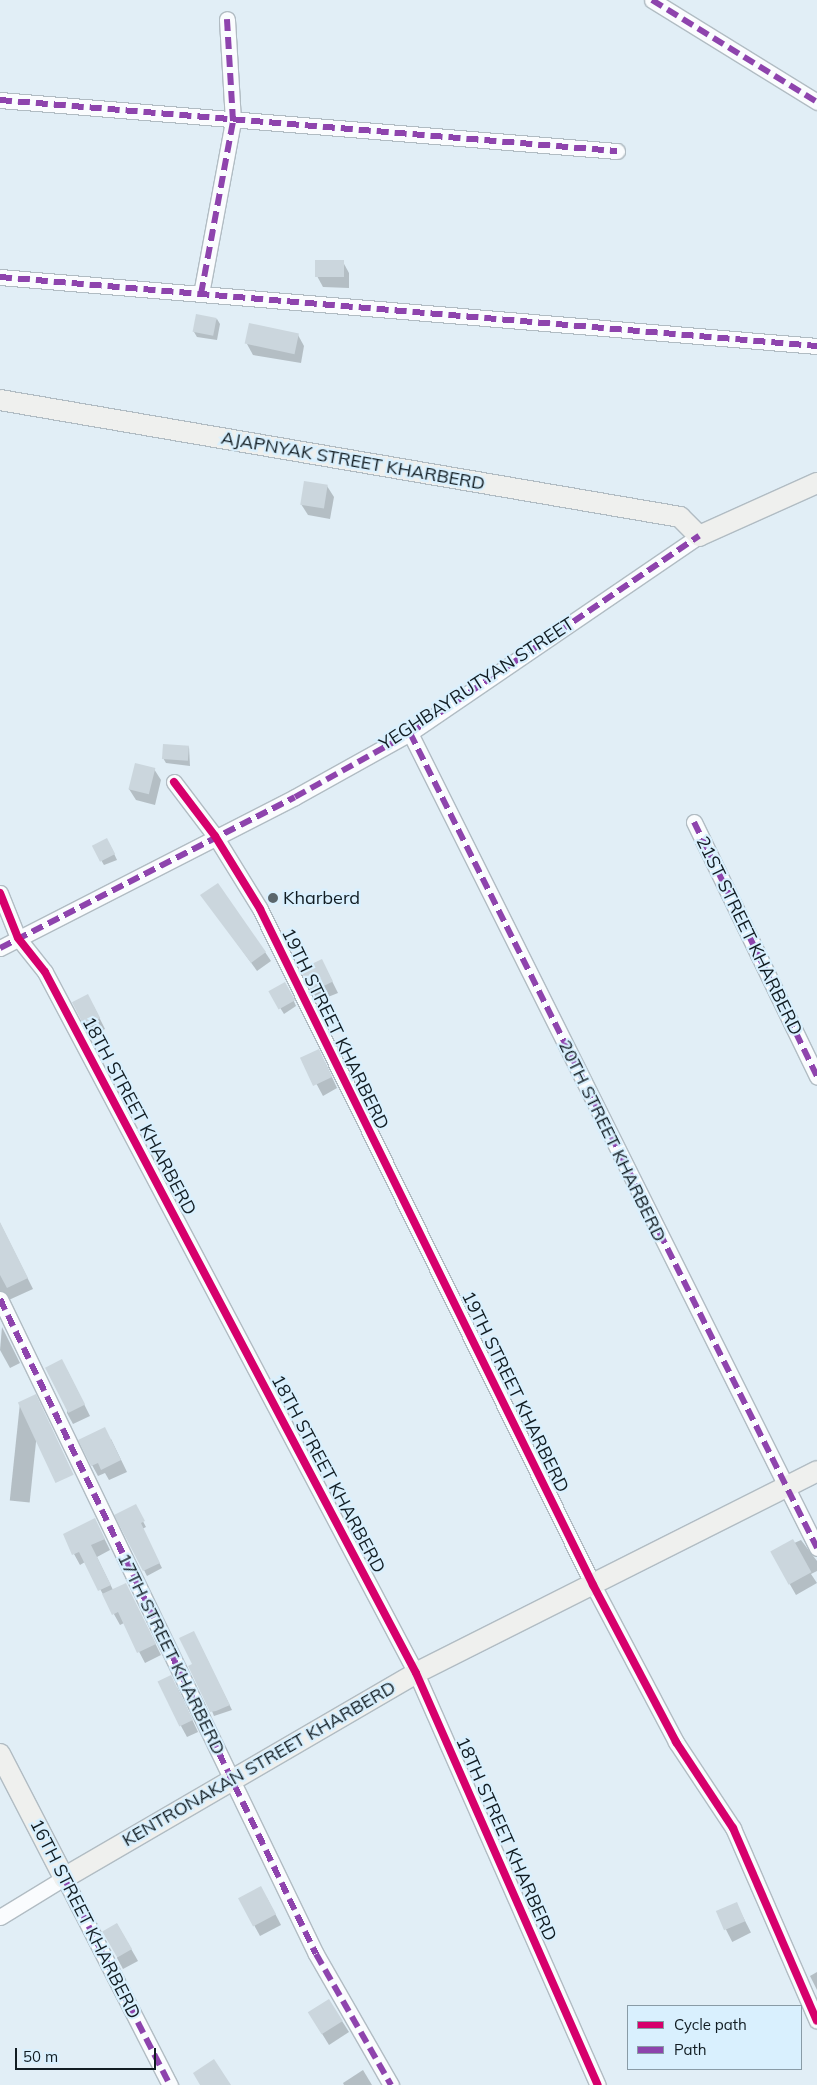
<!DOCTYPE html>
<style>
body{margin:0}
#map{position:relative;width:817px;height:2085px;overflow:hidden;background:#e1eef6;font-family:Mulish,sans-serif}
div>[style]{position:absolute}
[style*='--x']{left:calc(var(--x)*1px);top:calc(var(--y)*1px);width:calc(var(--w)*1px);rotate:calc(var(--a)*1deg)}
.shadow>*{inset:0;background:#0003;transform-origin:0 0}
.building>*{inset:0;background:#cbd6dd;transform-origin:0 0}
.roads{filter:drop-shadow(1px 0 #b1bcc3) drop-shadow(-1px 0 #b1bcc3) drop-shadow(0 1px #b1bcc3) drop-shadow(0 -1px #b1bcc3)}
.street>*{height:15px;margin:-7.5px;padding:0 7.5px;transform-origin:7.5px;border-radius:7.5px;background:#fafcfe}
.secondary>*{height:20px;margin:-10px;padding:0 10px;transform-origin:10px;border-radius:10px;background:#eff0ee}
.quiet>*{height:6px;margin-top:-3px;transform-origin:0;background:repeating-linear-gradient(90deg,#8e44ad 0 12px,transparent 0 18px)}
.cycleway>*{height:8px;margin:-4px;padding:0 4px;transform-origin:4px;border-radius:4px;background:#d6006c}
.dots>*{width:14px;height:14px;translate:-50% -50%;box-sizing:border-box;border:2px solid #d9f0fe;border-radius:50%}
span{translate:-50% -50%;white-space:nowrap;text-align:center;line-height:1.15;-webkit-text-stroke:4.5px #d9f0fe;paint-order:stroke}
.street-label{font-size:18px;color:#111c22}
.poi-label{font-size:18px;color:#111c22}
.left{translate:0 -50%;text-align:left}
.legend{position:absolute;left:627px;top:2005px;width:175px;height:65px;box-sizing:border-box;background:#d9f0fe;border:1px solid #899ba6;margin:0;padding:6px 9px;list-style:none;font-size:15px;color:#111c22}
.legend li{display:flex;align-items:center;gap:10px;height:25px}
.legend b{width:25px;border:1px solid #899ba6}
.scale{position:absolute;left:15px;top:2048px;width:141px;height:22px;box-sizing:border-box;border:2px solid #111c22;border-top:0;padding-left:6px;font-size:15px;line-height:18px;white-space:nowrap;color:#111c22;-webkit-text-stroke:4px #d9f0fe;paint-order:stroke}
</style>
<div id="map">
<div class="shadow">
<i style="clip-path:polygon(343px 262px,349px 273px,349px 288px,323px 287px,317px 276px)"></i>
<i style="clip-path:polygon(217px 319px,220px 324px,217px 340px,197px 337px,194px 332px)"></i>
<i style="clip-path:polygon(298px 335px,304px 346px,301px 363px,253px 355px,247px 344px)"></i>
<i style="clip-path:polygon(327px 486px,334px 497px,330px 519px,308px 515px,301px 504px)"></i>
<i style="clip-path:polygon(189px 747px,190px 766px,166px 763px,163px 758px)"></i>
<i style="clip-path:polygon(154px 769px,161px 780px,155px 805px,136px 800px,129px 789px)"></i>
<i style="clip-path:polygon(110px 845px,117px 860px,104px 865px,101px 860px)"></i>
<i style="clip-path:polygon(202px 895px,265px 952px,271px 961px,257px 971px)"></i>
<i style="clip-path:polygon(327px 971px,338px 993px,318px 1001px,312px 990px)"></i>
<i style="clip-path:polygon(288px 988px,296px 1006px,284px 1014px,271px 993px)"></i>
<i style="clip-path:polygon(94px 1007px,105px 1029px,91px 1036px,85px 1025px)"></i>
<i style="clip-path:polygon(303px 1059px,325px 1062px,337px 1088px,323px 1096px)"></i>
<i style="clip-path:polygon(0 1223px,33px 1289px,0 1304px)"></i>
<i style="clip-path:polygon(2px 1327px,20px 1363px,10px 1368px,0 1350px)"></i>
<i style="clip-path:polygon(68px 1372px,90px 1416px,73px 1424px,67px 1413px)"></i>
<i style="left:20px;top:1403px;width:20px;height:98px;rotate:6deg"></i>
<i style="clip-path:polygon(111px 1439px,127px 1472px,109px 1480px,105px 1473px,98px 1476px,92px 1465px)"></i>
<i style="clip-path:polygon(135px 1506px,146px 1527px,142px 1529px,162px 1568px,147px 1576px,116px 1515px)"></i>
<i style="clip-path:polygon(95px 1520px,110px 1550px,97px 1557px,113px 1590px,131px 1595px,161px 1655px,145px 1663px,124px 1623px,120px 1625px,85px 1562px,80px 1565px,74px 1554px)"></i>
<i style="clip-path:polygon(801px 1540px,817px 1561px,817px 1571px,811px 1574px,817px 1583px,796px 1595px,772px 1553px)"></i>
<i style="clip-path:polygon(196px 1637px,232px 1710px,214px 1716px,193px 1665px)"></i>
<i style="clip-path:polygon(177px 1687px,198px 1732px,187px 1737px,181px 1726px)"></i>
<i style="clip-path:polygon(267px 1898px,281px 1925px,260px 1936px,240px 1899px)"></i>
<i style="left:736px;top:1903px;width:33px;height:21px;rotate:63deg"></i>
<i style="clip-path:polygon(117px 1924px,138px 1961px,123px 1969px,117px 1958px)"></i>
<i style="clip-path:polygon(817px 1972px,817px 1990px,810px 1976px)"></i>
<i style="clip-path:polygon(342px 2021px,349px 2032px,329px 2045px,316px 2024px)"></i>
<i style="clip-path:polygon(363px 2070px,372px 2085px,344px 2085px,343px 2083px)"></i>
</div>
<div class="building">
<i style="left:315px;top:260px;width:29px;height:17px"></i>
<i style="left:196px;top:314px;width:21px;height:18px;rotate:11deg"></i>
<i style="left:249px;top:323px;width:51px;height:21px;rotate:12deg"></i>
<i style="left:304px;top:481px;width:24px;height:24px;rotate:9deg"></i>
<i style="left:163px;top:744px;width:26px;height:15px;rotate:4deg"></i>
<i style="left:135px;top:763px;width:21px;height:27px;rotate:14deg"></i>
<i style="left:107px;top:838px;width:18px;height:17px;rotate:63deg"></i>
<i style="clip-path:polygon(218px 883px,266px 952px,251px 963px,200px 895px)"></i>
<i style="left:322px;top:959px;width:25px;height:24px;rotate:64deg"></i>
<i style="left:285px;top:982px;width:21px;height:19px;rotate:61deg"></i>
<i style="left:88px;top:994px;width:27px;height:18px;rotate:63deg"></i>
<i style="left:319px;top:1049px;width:31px;height:21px;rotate:65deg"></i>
<i style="clip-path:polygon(0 1222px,28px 1278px,7px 1288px,0 1275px)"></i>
<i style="left:62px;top:1359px;width:51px;height:19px;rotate:63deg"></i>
<i style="left:36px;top:1394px;width:89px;height:20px;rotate:65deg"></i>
<i style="clip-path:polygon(105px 1427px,121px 1460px,101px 1470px,98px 1463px,91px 1466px,78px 1440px)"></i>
<i style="clip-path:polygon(136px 1504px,145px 1521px,141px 1523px,160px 1563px,143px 1571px,114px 1515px)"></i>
<i style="clip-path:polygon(95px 1518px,105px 1539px,91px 1545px,111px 1585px,98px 1591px,79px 1552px,72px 1555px,63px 1534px)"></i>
<i style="left:793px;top:1539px;width:38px;height:26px;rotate:61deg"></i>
<i style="clip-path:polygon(126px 1583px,156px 1644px,137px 1653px,118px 1612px,112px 1615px,102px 1594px)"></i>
<i style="clip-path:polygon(194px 1631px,230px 1705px,216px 1711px,210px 1712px,188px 1666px,192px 1664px,179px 1638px)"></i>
<i style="left:171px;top:1675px;width:50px;height:15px;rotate:64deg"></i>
<i style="left:261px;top:1886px;width:32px;height:26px;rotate:62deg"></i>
<i style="left:737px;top:1902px;width:21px;height:23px;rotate:67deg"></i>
<i style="left:117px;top:1923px;width:30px;height:17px;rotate:60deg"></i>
<i style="left:329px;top:1999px;width:26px;height:25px;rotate:58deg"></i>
<i style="clip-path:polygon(214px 2059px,231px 2085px,200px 2085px,193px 2073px)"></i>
</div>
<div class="roads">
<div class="street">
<i style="--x:652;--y:0;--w:194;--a:31.7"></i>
<i style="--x:0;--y:100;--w:619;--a:4.73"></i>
<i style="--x:0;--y:277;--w:820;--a:4.83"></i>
<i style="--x:201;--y:294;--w:176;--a:-79.5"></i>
<i style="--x:233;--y:121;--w:102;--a:-93.4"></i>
<i style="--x:410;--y:733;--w:911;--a:63.46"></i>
<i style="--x:174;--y:782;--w:68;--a:52.8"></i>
<i style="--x:215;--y:836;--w:86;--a:58.3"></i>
<i style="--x:260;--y:909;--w:754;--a:63.77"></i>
<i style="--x:593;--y:1585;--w:178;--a:62.1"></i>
<i style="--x:676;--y:1742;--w:103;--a:56.5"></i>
<i style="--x:733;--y:1828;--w:210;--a:66.5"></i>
<i style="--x:694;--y:822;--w:283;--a:64.2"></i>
<i style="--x:0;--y:893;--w:48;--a:68.2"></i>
<i style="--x:18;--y:938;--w:43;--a:51.5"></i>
<i style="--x:45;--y:972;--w:793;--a:62.11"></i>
<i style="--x:416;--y:1673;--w:450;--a:66.2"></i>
<i style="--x:0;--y:948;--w:331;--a:-27.1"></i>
<i style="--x:295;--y:797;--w:132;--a:-29.1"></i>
<i style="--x:410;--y:733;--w:350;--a:-34.3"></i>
<i style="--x:0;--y:1299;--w:727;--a:64.25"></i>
<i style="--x:316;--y:1954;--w:151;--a:60.2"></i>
<i style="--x:0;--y:1917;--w:75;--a:-31.4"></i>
<i style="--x:64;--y:1878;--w:233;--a:62.9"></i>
</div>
<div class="secondary">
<i style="--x:0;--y:400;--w:690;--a:9.76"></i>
<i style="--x:680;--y:517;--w:27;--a:45"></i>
<i style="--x:699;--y:536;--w:129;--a:-24.2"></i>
<i style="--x:0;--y:1754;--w:140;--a:62.7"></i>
<i style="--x:64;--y:1878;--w:407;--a:-30.2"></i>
<i style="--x:416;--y:1673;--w:449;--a:-26.7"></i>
</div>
</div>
<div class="quiet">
<i style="--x:652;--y:0;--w:194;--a:31.7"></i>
<i style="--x:0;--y:100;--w:619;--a:4.73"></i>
<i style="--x:0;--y:277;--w:820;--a:4.83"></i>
<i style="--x:201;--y:294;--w:176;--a:-79.5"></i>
<i style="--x:233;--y:121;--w:102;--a:-93.4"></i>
<i style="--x:410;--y:733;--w:911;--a:63.46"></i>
<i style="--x:694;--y:822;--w:283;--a:64.2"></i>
<i style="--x:0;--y:948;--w:331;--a:-27.1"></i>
<i style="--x:295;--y:797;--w:132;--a:-29.1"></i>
<i style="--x:410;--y:733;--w:350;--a:-34.3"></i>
<i style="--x:0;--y:1299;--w:727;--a:64.25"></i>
<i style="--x:316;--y:1954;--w:151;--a:60.2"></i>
<i style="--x:64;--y:1878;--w:233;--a:62.9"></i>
</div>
<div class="cycleway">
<i style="--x:174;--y:782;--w:68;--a:52.8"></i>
<i style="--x:215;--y:836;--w:86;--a:58.3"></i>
<i style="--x:260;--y:909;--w:754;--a:63.77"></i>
<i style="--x:593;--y:1585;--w:178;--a:62.1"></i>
<i style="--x:676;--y:1742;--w:103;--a:56.5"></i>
<i style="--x:733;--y:1828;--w:210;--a:66.5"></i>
<i style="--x:0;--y:893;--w:48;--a:68.2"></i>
<i style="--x:18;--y:938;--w:43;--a:51.5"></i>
<i style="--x:45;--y:972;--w:793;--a:62.11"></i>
<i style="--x:416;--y:1673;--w:450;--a:66.2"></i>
</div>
<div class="dots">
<i style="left:273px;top:898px;background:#5a666c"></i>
</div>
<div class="street-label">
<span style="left:353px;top:461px;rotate:10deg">AJAPNYAK STREET KHARBERD</span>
<span style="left:477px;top:684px;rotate:-33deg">YEGHBAYRUTYAN STREET</span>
<span style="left:749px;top:936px;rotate:64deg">21ST STREET KHARBERD</span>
<span style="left:335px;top:1029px;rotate:64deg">19TH STREET KHARBERD</span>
<span style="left:139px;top:1116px;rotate:62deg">18TH STREET KHARBERD</span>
<span style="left:612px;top:1141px;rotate:64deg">20TH STREET KHARBERD</span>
<span style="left:515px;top:1392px;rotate:64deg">19TH STREET KHARBERD</span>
<span style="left:328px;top:1474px;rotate:62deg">18TH STREET KHARBERD</span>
<span style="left:171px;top:1654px;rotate:64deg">17TH STREET KHARBERD</span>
<span style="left:259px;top:1764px;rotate:-30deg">KENTRONAKAN STREET KHARBERD</span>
<span style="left:506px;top:1839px;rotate:66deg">18TH STREET KHARBERD</span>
<span style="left:85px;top:1919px;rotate:63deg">16TH STREET KHARBERD</span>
</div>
<div class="poi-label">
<span class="left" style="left:283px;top:898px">Kharberd</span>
</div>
<ul class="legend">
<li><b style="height:6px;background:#d6006c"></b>Cycle path</li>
<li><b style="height:6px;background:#8e44ad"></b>Path</li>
</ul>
<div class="scale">50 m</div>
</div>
